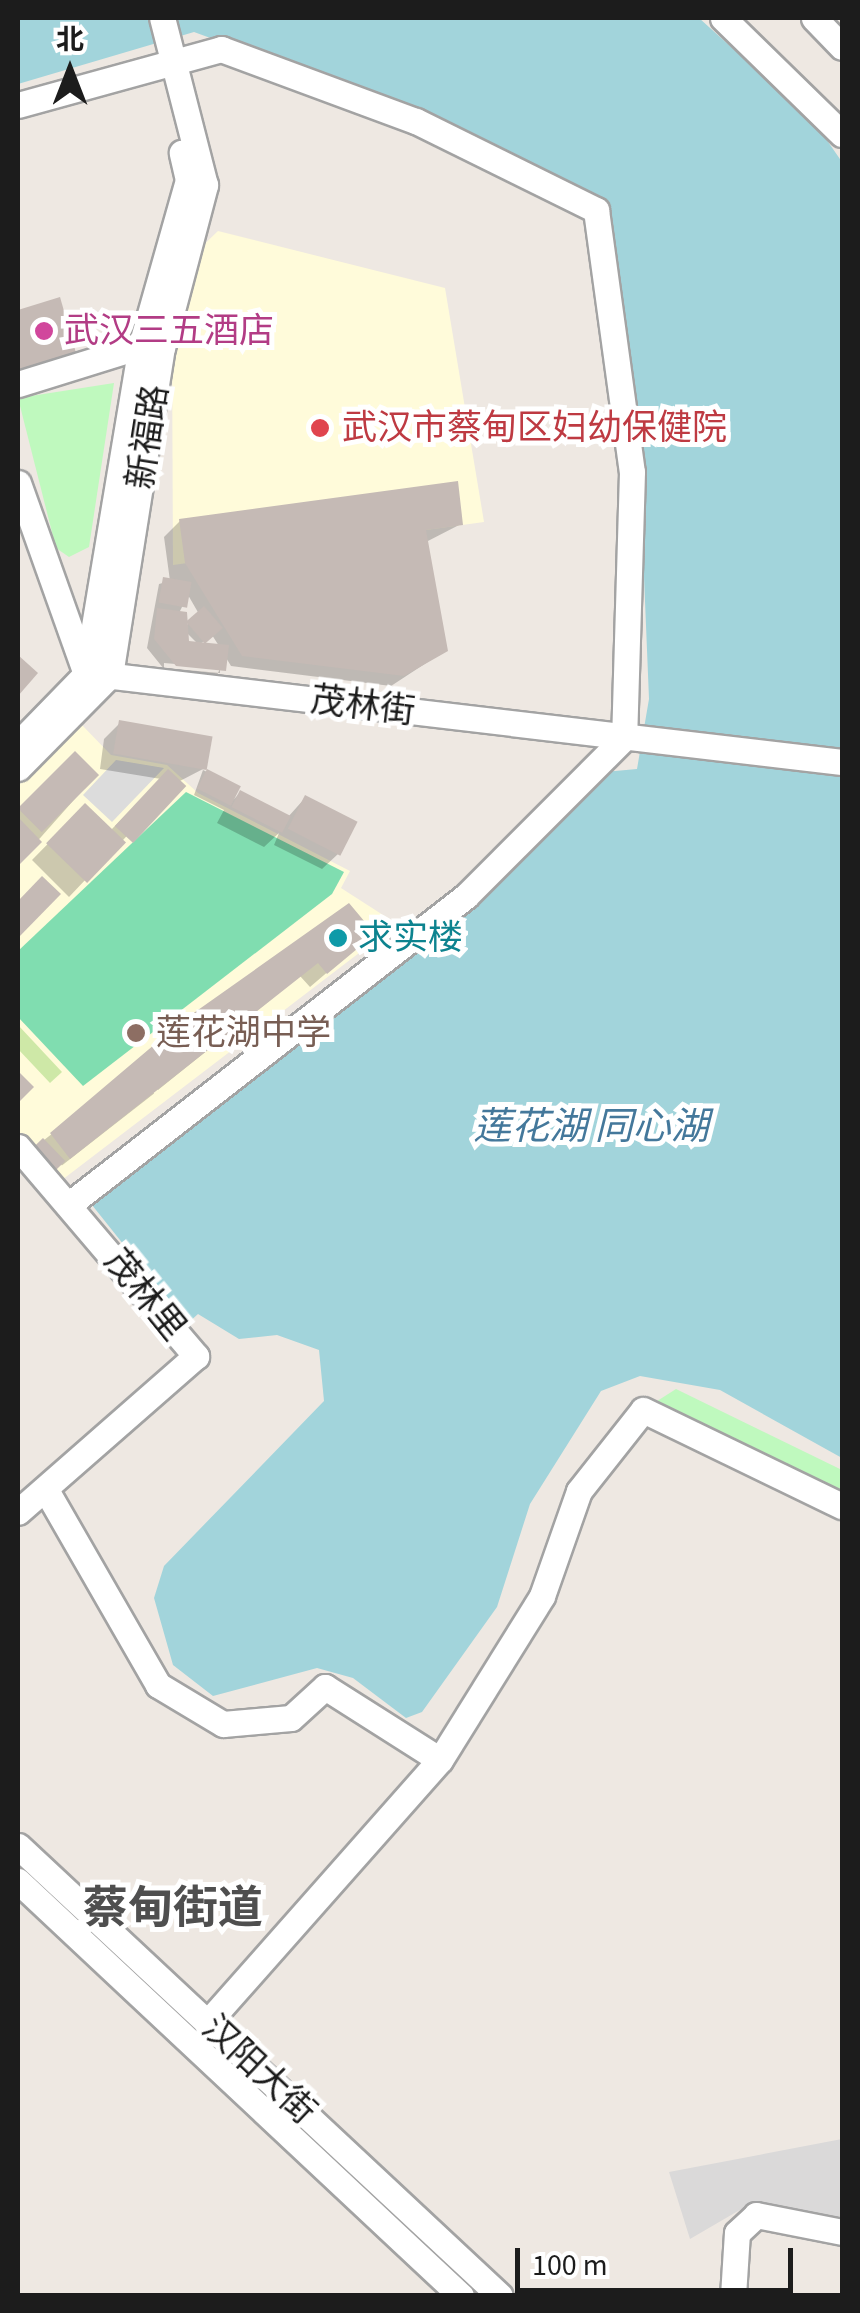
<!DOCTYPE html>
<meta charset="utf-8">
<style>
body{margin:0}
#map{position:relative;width:860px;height:2313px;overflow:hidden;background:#eee8e2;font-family:"Source Sans 3","Noto Sans SC",sans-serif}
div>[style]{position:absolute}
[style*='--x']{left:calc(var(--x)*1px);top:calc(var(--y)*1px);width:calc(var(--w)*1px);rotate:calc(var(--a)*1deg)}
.residential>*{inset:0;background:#dad9d9}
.education>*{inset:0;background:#fffbda}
.grass>*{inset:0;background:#cee8a7}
.park>*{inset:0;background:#bff9be}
.pitch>*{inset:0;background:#80ddb0}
.parking>*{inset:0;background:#dcdcdc}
.water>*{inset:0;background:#a2d4db}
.shadow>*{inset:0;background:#0003;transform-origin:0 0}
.building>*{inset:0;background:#c5bab5;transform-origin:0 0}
.roads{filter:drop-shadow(2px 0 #a3a3a3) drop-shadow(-2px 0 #a3a3a3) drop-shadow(0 2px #a3a3a3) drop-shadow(0 -2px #a3a3a3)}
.minor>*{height:25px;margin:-12.5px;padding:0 12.5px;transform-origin:12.5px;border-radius:12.5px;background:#fff}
.dots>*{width:28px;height:28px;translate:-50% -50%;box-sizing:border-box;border:5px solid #fff;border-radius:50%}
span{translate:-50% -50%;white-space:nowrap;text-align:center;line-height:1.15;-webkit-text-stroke:10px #fff;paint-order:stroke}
.hotel-label{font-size:35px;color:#b23c85}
.left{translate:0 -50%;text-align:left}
.health-label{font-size:35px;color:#be3a42}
.street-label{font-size:35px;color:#1c1c1c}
.culture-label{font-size:35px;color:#0d838f}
.education-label{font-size:35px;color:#785e54}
.water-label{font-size:38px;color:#44789b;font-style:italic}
.district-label{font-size:45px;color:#4f4f4f;font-weight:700}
.frame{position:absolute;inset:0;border:20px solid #1c1c1c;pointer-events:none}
.north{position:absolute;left:20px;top:20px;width:100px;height:100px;-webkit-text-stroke:8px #fff;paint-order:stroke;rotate:0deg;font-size:28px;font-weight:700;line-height:40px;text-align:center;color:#1c1c1c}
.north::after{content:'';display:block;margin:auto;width:35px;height:45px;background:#1c1c1c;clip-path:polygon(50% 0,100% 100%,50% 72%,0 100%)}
.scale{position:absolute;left:515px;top:2248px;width:278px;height:45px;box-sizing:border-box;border:5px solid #1c1c1c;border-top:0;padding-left:12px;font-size:30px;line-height:35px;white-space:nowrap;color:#1c1c1c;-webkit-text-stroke:8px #fff;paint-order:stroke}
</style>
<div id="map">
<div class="residential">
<i style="clip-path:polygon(842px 2139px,842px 2220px,750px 2204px,690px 2239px,669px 2172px)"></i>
</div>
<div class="education">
<i style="clip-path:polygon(218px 231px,445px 288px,484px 522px,173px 565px,172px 333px,192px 256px)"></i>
<i style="clip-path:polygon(80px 723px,111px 755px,167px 765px,198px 793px,350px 871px,341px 888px,397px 924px,58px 1183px,18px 1141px,18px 786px)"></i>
</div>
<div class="grass">
<i style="clip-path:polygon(18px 1025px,62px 1072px,50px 1083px,18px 1049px)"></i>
</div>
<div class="park">
<i style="clip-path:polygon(114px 383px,89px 547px,69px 557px,56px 548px,18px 398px)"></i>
<i style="clip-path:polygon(676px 1389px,842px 1470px,842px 1507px,643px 1410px)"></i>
</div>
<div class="pitch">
<i style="clip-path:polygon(186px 792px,344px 872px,332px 894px,83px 1086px,18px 1017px,18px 951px)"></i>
</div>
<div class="parking">
<i style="clip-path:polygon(116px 760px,164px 768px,112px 822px,83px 795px)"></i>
</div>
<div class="water">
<i style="clip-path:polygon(18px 18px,699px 18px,815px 123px,842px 162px,842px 1458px,720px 1390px,640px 1376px,601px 1391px,530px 1504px,497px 1607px,422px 1712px,406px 1718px,353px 1678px,317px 1668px,213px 1696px,173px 1665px,154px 1598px,164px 1566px,324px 1401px,319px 1350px,277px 1335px,239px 1339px,198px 1314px,187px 1324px,92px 1205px,358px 996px,604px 772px,637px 769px,649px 699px,639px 454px,611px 215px,383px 101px,194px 32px,18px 84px)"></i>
</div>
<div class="shadow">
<i style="clip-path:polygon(59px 301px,73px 352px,18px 376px,18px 312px)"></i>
<i style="clip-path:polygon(evenodd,180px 521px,461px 524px,426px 542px,446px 650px,391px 686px,231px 666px,225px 656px,216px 678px,168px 674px,147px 648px,159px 584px,170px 581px,164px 537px,180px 521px,188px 595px,199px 614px,186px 626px,179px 613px,188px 595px,180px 521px,186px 632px,198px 644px,187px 643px,186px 632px,180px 521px,212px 635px,219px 646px,200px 644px,212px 635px,180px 521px,164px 663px,220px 668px,220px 673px,164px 668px,164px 663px)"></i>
<i style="clip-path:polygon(120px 723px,205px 768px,178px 782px,69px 897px,32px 860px,85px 806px,110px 831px,161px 779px,100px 769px,104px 739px)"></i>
<i style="clip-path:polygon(75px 754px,96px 775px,18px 863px,18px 813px)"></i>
<i style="clip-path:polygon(203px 770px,237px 787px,229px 804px,240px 793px,288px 817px,305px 798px,338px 854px,322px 869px,274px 845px,279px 833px,264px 847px,217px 823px,224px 810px,194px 795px)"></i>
<i style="clip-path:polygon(372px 934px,310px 987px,300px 976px,158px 1090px,139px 1066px,297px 941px)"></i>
<i style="left:135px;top:1069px;width:31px;height:117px;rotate:52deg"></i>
</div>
<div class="building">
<i style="clip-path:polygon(60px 297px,76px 353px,18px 370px,18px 310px)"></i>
<i style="clip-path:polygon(458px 481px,463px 525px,426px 530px,448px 651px,404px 676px,242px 656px,185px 563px,179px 519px)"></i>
<i style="left:163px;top:577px;width:29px;height:26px;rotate:10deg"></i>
<i style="left:204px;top:606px;width:29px;height:24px;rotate:49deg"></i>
<i style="clip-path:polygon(157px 608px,187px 612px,189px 641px,229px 645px,226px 671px,176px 666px,154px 639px)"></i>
<i style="clip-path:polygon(18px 655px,38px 673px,18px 696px)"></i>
<i style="left:119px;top:720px;width:95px;height:34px;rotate:10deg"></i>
<i style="left:75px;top:751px;width:34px;height:81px;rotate:45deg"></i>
<i style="left:168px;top:769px;width:25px;height:78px;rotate:43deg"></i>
<i style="left:207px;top:769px;width:38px;height:22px;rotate:27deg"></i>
<i style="left:240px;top:790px;width:57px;height:19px;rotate:27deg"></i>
<i style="left:305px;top:795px;width:59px;height:38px;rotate:27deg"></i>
<i style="left:85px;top:803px;width:57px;height:56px;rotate:44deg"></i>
<i style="clip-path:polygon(18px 817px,42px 842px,18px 866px)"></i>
<i style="clip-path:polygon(42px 876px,61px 894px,18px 938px,18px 901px)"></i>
<i style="clip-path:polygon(349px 903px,375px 934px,327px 974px,318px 963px,70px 1159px,50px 1133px,181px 1022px)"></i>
<i style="clip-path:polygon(18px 1071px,34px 1087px,18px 1103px)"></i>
<i style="left:43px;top:1138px;width:32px;height:18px;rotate:46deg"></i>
</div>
<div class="roads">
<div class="minor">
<i style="--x:723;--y:18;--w:166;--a:44.3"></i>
<i style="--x:814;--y:18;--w:40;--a:46"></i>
<i style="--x:18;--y:105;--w:211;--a:-15.4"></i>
<i style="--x:221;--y:49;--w:208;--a:20.3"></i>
<i style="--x:416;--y:121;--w:201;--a:26.3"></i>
<i style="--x:596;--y:210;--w:264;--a:82.2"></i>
<i style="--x:632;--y:472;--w:266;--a:91.7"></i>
<i style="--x:624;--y:738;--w:223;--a:135"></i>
<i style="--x:466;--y:896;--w:500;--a:142.15"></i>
<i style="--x:18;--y:384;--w:129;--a:-17.2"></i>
<i style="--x:18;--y:483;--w:203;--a:70.4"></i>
<i style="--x:96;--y:674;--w:751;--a:6.73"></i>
<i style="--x:18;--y:744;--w:98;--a:-45.8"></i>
<i style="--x:86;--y:674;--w:333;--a:-80.5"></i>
<i style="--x:141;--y:346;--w:173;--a:-74.2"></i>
<i style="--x:188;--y:180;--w:28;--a:-103"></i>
<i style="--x:18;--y:768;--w:131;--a:-45.3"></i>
<i style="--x:110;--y:675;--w:331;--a:-81"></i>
<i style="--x:162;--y:348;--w:169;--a:-75.2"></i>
<i style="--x:205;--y:185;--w:172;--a:-104.4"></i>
<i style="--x:18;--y:1147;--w:275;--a:49.6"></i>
<i style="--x:196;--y:1356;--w:237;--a:138.8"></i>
<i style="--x:46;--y:1490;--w:225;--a:60.1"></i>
<i style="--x:158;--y:1685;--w:76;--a:31"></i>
<i style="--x:223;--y:1724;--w:68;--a:-5"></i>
<i style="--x:291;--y:1718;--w:46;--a:-42.4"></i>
<i style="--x:325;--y:1687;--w:136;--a:32.4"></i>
<i style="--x:440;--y:1760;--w:193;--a:-58.1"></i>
<i style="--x:542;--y:1596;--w:111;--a:-70.6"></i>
<i style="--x:579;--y:1491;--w:103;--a:-51.7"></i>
<i style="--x:643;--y:1410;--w:221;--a:25.8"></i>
<i style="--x:18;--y:1846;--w:659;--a:43.03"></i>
<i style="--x:18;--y:1881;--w:607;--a:43.13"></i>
<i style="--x:208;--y:2022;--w:350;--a:-48.5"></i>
<i style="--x:733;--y:2296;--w:63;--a:-86.4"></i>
<i style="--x:737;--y:2233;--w:26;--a:-43"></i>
<i style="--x:756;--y:2215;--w:88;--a:11.2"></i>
</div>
</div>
<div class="dots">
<i style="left:44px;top:331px;background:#d1479c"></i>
<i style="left:320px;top:428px;background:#e0444e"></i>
<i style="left:338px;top:938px;background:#0f9aa8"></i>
<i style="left:136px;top:1033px;background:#8d6e63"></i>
</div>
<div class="hotel-label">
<span class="left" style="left:64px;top:331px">武汉三五酒店</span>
</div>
<div class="health-label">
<span class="left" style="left:342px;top:428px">武汉市蔡甸区妇幼保健院</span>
</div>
<div class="street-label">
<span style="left:148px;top:437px;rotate:-81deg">新福路</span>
<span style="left:363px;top:706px;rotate:7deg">茂林街</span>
<span style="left:145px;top:1295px;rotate:51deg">茂林里</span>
<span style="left:259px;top:2070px;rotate:43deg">汉阳大街</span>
</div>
<div class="culture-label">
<span class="left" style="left:358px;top:938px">求实楼</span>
</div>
<div class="education-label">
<span class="left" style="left:156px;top:1033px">莲花湖中学</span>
</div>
<div class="water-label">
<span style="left:591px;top:1128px">莲花湖 同心湖</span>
</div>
<div class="district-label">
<span style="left:173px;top:1910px">蔡甸街道</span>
</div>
<div class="frame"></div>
<div class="north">北</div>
<div class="scale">100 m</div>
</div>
